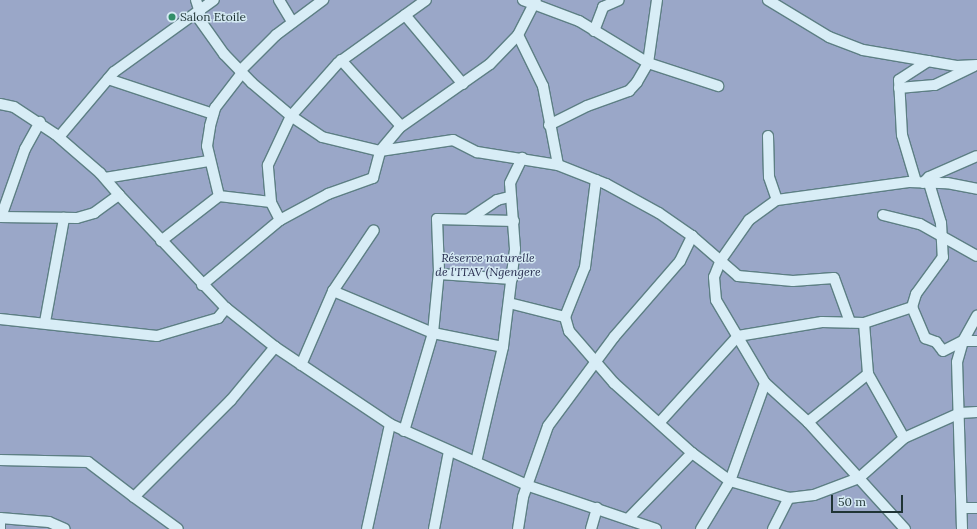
<!DOCTYPE html>
<meta charset="utf-8">
<style>
body{margin:0}
#map{position:relative;width:977px;height:529px;overflow:hidden;background:#c5dfeb;font-family:Lora,serif}
div>[style]{position:absolute}
[style*='--x']{left:calc(var(--x)*1px);top:calc(var(--y)*1px);width:calc(var(--w)*1px);rotate:calc(var(--a)*1deg)}
.green>*{inset:0;background:#9aa7c8;transform-origin:0 0}
.roads{filter:drop-shadow(1px 0 #5d7f84) drop-shadow(-1px 0 #5d7f84) drop-shadow(0 1px #5d7f84) drop-shadow(0 -1px #5d7f84)}
.street>*{height:10px;margin:-5px;padding:0 5px;transform-origin:5px;border-radius:5px;background:#d8edf6}
.dots>*{width:11px;height:11px;translate:-50% -50%;box-sizing:border-box;border:2px solid #d4e9f3;border-radius:50%}
span{translate:-50% -50%;white-space:nowrap;text-align:center;line-height:1.15;-webkit-text-stroke:3px #d4e9f3;paint-order:stroke}
.poi-label{font-size:12px;color:#1f3435}
.left{translate:0 -50%;text-align:left}
.park-label{font-size:12px;color:#282e50;font-style:italic}
.scale{position:absolute;left:831px;top:495px;width:72px;height:18px;box-sizing:border-box;border:2px solid #1f3435;border-top:0;padding-left:5px;font-size:12px;line-height:14px;white-space:nowrap;color:#1f3435;-webkit-text-stroke:3px #d4e9f3;paint-order:stroke}
</style>
<div id="map">
<div class="green">
<i style="left:0;top:0;width:977px;height:529px"></i>
</div>
<div class="roads">
<div class="street">
<i style="--x:196;--y:0;--w:13;--a:72"></i>
<i style="--x:279;--y:0;--w:26;--a:59"></i>
<i style="--x:523;--y:0;--w:60;--a:20.6"></i>
<i style="--x:579;--y:21;--w:81;--a:31.3"></i>
<i style="--x:648;--y:63;--w:74;--a:18.2"></i>
<i style="--x:768;--y:0;--w:71;--a:31.2"></i>
<i style="--x:829;--y:37;--w:36;--a:21"></i>
<i style="--x:863;--y:50;--w:95;--a:9.7"></i>
<i style="--x:957;--y:66;--w:20;--a:-3"></i>
<i style="--x:405;--y:15;--w:90;--a:50"></i>
<i style="--x:197;--y:16;--w:47;--a:54.6"></i>
<i style="--x:224;--y:54;--w:40;--a:46"></i>
<i style="--x:252;--y:83;--w:51;--a:40.2"></i>
<i style="--x:291;--y:116;--w:37;--a:34"></i>
<i style="--x:322;--y:137;--w:60;--a:13.6"></i>
<i style="--x:380;--y:151;--w:74;--a:-8.6"></i>
<i style="--x:453;--y:140;--w:27;--a:27"></i>
<i style="--x:477;--y:152;--w:82;--a:9.1"></i>
<i style="--x:558;--y:165;--w:52;--a:21.6"></i>
<i style="--x:606;--y:184;--w:60;--a:28.7"></i>
<i style="--x:659;--y:213;--w:40;--a:34.9"></i>
<i style="--x:692;--y:236;--w:61;--a:41"></i>
<i style="--x:738;--y:276;--w:55;--a:5.2"></i>
<i style="--x:793;--y:281;--w:41;--a:-4.2"></i>
<i style="--x:834;--y:278;--w:47;--a:70"></i>
<i style="--x:594;--y:31;--w:26;--a:-69"></i>
<i style="--x:603;--y:7;--w:17;--a:-24"></i>
<i style="--x:518;--y:35;--w:57;--a:63.9"></i>
<i style="--x:543;--y:86;--w:80;--a:79.2"></i>
<i style="--x:341;--y:60;--w:89;--a:47.7"></i>
<i style="--x:240;--y:71;--w:51;--a:-45"></i>
<i style="--x:276;--y:35;--w:59;--a:-36.7"></i>
<i style="--x:108;--y:79;--w:111;--a:18.4"></i>
<i style="--x:899;--y:88;--w:36;--a:-5"></i>
<i style="--x:935;--y:85;--w:43;--a:-26"></i>
<i style="--x:0;--y:104;--w:14;--a:12"></i>
<i style="--x:14;--y:107;--w:49;--a:33.4"></i>
<i style="--x:55;--y:134;--w:60;--a:40.9"></i>
<i style="--x:100;--y:173;--w:29;--a:49"></i>
<i style="--x:549;--y:125;--w:42;--a:-26.6"></i>
<i style="--x:587;--y:106;--w:45;--a:-19.7"></i>
<i style="--x:629;--y:91;--w:12;--a:-48"></i>
<i style="--x:637;--y:82;--w:22;--a:-60"></i>
<i style="--x:648;--y:63;--w:64;--a:-81.9"></i>
<i style="--x:768;--y:136;--w:41;--a:88.6"></i>
<i style="--x:769;--y:177;--w:24;--a:71"></i>
<i style="--x:59;--y:137;--w:85;--a:-49.8"></i>
<i style="--x:114;--y:72;--w:123;--a:-35.8"></i>
<i style="--x:105;--y:178;--w:105;--a:-9.3"></i>
<i style="--x:596;--y:180;--w:88;--a:97.2"></i>
<i style="--x:585;--y:267;--w:54;--a:111.8"></i>
<i style="--x:565;--y:317;--w:15;--a:74"></i>
<i style="--x:569;--y:331;--w:69;--a:49.1"></i>
<i style="--x:614;--y:383;--w:105;--a:41.9"></i>
<i style="--x:692;--y:453;--w:47;--a:36.4"></i>
<i style="--x:730;--y:481;--w:61;--a:16.1"></i>
<i style="--x:789;--y:498;--w:25;--a:-7"></i>
<i style="--x:814;--y:495;--w:48;--a:-20.7"></i>
<i style="--x:859;--y:478;--w:60;--a:-41.6"></i>
<i style="--x:904;--y:438;--w:61;--a:-24.1"></i>
<i style="--x:960;--y:413;--w:17;--a:-3"></i>
<i style="--x:916;--y:182;--w:49;--a:-106.6"></i>
<i style="--x:902;--y:135;--w:55;--a:-93.1"></i>
<i style="--x:899;--y:80;--w:35;--a:-33"></i>
<i style="--x:923;--y:183;--w:8;--a:-45"></i>
<i style="--x:929;--y:177;--w:52;--a:-23.6"></i>
<i style="--x:929;--y:183;--w:42;--a:73.3"></i>
<i style="--x:941;--y:223;--w:34;--a:87"></i>
<i style="--x:943;--y:257;--w:46;--a:126.1"></i>
<i style="--x:916;--y:294;--w:14;--a:107"></i>
<i style="--x:912;--y:307;--w:34;--a:67"></i>
<i style="--x:925;--y:338;--w:12;--a:20"></i>
<i style="--x:936;--y:342;--w:11;--a:52"></i>
<i style="--x:943;--y:351;--w:22;--a:-27"></i>
<i style="--x:963;--y:341;--w:14;--a:0"></i>
<i style="--x:219;--y:196;--w:51;--a:-103.5"></i>
<i style="--x:207;--y:146;--w:20;--a:-81"></i>
<i style="--x:210;--y:126;--w:19;--a:-74"></i>
<i style="--x:215;--y:108;--w:44;--a:-52.4"></i>
<i style="--x:883;--y:215;--w:38;--a:14"></i>
<i style="--x:920;--y:224;--w:65;--a:29.3"></i>
<i style="--x:0;--y:217;--w:77;--a:0.7"></i>
<i style="--x:77;--y:218;--w:18;--a:-16"></i>
<i style="--x:94;--y:213;--w:31;--a:-36"></i>
<i style="--x:119;--y:195;--w:156;--a:46.6"></i>
<i style="--x:226;--y:308;--w:63;--a:38.5"></i>
<i style="--x:275;--y:347;--w:138;--a:33.8"></i>
<i style="--x:390;--y:424;--w:152;--a:24"></i>
<i style="--x:529;--y:486;--w:134;--a:18.7"></i>
<i style="--x:1;--y:217;--w:72;--a:-70.6"></i>
<i style="--x:25;--y:149;--w:31;--a:-61"></i>
<i style="--x:469;--y:219;--w:34;--a:-34"></i>
<i style="--x:497;--y:200;--w:12;--a:-14"></i>
<i style="--x:280;--y:220;--w:20;--a:-117"></i>
<i style="--x:271;--y:202;--w:37;--a:-95"></i>
<i style="--x:268;--y:165;--w:54;--a:-64.9"></i>
<i style="--x:291;--y:116;--w:71;--a:-48.4"></i>
<i style="--x:338;--y:63;--w:108;--a:-35.6"></i>
<i style="--x:161;--y:241;--w:73;--a:-37.8"></i>
<i style="--x:219;--y:196;--w:52;--a:6.6"></i>
<i style="--x:439;--y:274;--w:73;--a:3.9"></i>
<i style="--x:202;--y:285;--w:102;--a:-39.8"></i>
<i style="--x:280;--y:220;--w:55;--a:-28.4"></i>
<i style="--x:328;--y:194;--w:48;--a:-19.6"></i>
<i style="--x:373;--y:178;--w:28;--a:-75"></i>
<i style="--x:380;--y:151;--w:30;--a:-50"></i>
<i style="--x:399;--y:128;--w:111;--a:-35.1"></i>
<i style="--x:490;--y:64;--w:40;--a:-46"></i>
<i style="--x:518;--y:35;--w:39;--a:-63"></i>
<i style="--x:333;--y:291;--w:108;--a:22.8"></i>
<i style="--x:433;--y:333;--w:71;--a:11.3"></i>
<i style="--x:509;--y:303;--w:58;--a:14"></i>
<i style="--x:0;--y:319;--w:158;--a:6.2"></i>
<i style="--x:157;--y:336;--w:64;--a:-16.4"></i>
<i style="--x:218;--y:318;--w:13;--a:-51"></i>
<i style="--x:45;--y:322;--w:106;--a:-79.6"></i>
<i style="--x:864;--y:323;--w:51;--a:85.5"></i>
<i style="--x:868;--y:374;--w:73;--a:60.6"></i>
<i style="--x:301;--y:365;--w:81;--a:-66.6"></i>
<i style="--x:333;--y:291;--w:73;--a:-56.1"></i>
<i style="--x:660;--y:422;--w:116;--a:-47.8"></i>
<i style="--x:738;--y:336;--w:85;--a:-9.5"></i>
<i style="--x:822;--y:322;--w:42;--a:1.4"></i>
<i style="--x:864;--y:323;--w:51;--a:-18.4"></i>
<i style="--x:808;--y:422;--w:77;--a:-38.7"></i>
<i style="--x:404;--y:431;--w:102;--a:-73.5"></i>
<i style="--x:433;--y:333;--w:62;--a:-84.5"></i>
<i style="--x:439;--y:271;--w:52;--a:-92.2"></i>
<i style="--x:437;--y:219;--w:77;--a:1.5"></i>
<i style="--x:0;--y:460;--w:88;--a:1.3"></i>
<i style="--x:88;--y:462;--w:58;--a:37.3"></i>
<i style="--x:134;--y:497;--w:137;--a:-45"></i>
<i style="--x:231;--y:400;--w:69;--a:-50.3"></i>
<i style="--x:476;--y:462;--w:118;--a:-76.8"></i>
<i style="--x:503;--y:347;--w:99;--a:-83"></i>
<i style="--x:515;--y:249;--w:66;--a:-94.3"></i>
<i style="--x:510;--y:183;--w:28;--a:-64"></i>
<i style="--x:134;--y:497;--w:54;--a:36"></i>
<i style="--x:962;--y:508;--w:15;--a:0"></i>
<i style="--x:0;--y:518;--w:49;--a:4.7"></i>
<i style="--x:49;--y:522;--w:17;--a:24"></i>
<i style="--x:0;--y:518;--w:11;--a:90"></i>
<i style="--x:628;--y:519;--w:92;--a:-45.9"></i>
<i style="--x:367;--y:529;--w:107;--a:-77.6"></i>
<i style="--x:434;--y:529;--w:79;--a:-79.1"></i>
<i style="--x:518;--y:529;--w:32;--a:-81"></i>
<i style="--x:523;--y:497;--w:75;--a:-70.6"></i>
<i style="--x:548;--y:426;--w:111;--a:-53.4"></i>
<i style="--x:614;--y:337;--w:101;--a:-49"></i>
<i style="--x:680;--y:261;--w:28;--a:-64"></i>
<i style="--x:591;--y:529;--w:22;--a:-74"></i>
<i style="--x:701;--y:529;--w:56;--a:-58.9"></i>
<i style="--x:730;--y:481;--w:104;--a:-70.3"></i>
<i style="--x:773;--y:529;--w:35;--a:-63"></i>
<i style="--x:905;--y:529;--w:144;--a:-132.2"></i>
<i style="--x:808;--y:422;--w:58;--a:-137.8"></i>
<i style="--x:765;--y:383;--w:96;--a:-120.6"></i>
<i style="--x:716;--y:300;--w:23;--a:-95"></i>
<i style="--x:714;--y:277;--w:18;--a:-68"></i>
<i style="--x:721;--y:260;--w:49;--a:-55"></i>
<i style="--x:749;--y:220;--w:34;--a:-36"></i>
<i style="--x:777;--y:200;--w:133;--a:-7.8"></i>
<i style="--x:909;--y:182;--w:38;--a:2"></i>
<i style="--x:947;--y:183;--w:31;--a:11"></i>
<i style="--x:962;--y:529;--w:167;--a:-91.7"></i>
<i style="--x:957;--y:362;--w:22;--a:-74"></i>
<i style="--x:963;--y:341;--w:29;--a:-61"></i>
</div>
</div>
<div class="dots">
<i style="left:172px;top:17px;background:#318e68"></i>
</div>
<div class="poi-label">
<span class="left" style="left:180px;top:17px">Salon Etoile</span>
</div>
<div class="park-label">
<span style="left:488px;top:265px">Réserve naturelle<br>de l'ITAV (Ngengere</span>
</div>
<div class="scale">50 m</div>
</div>
